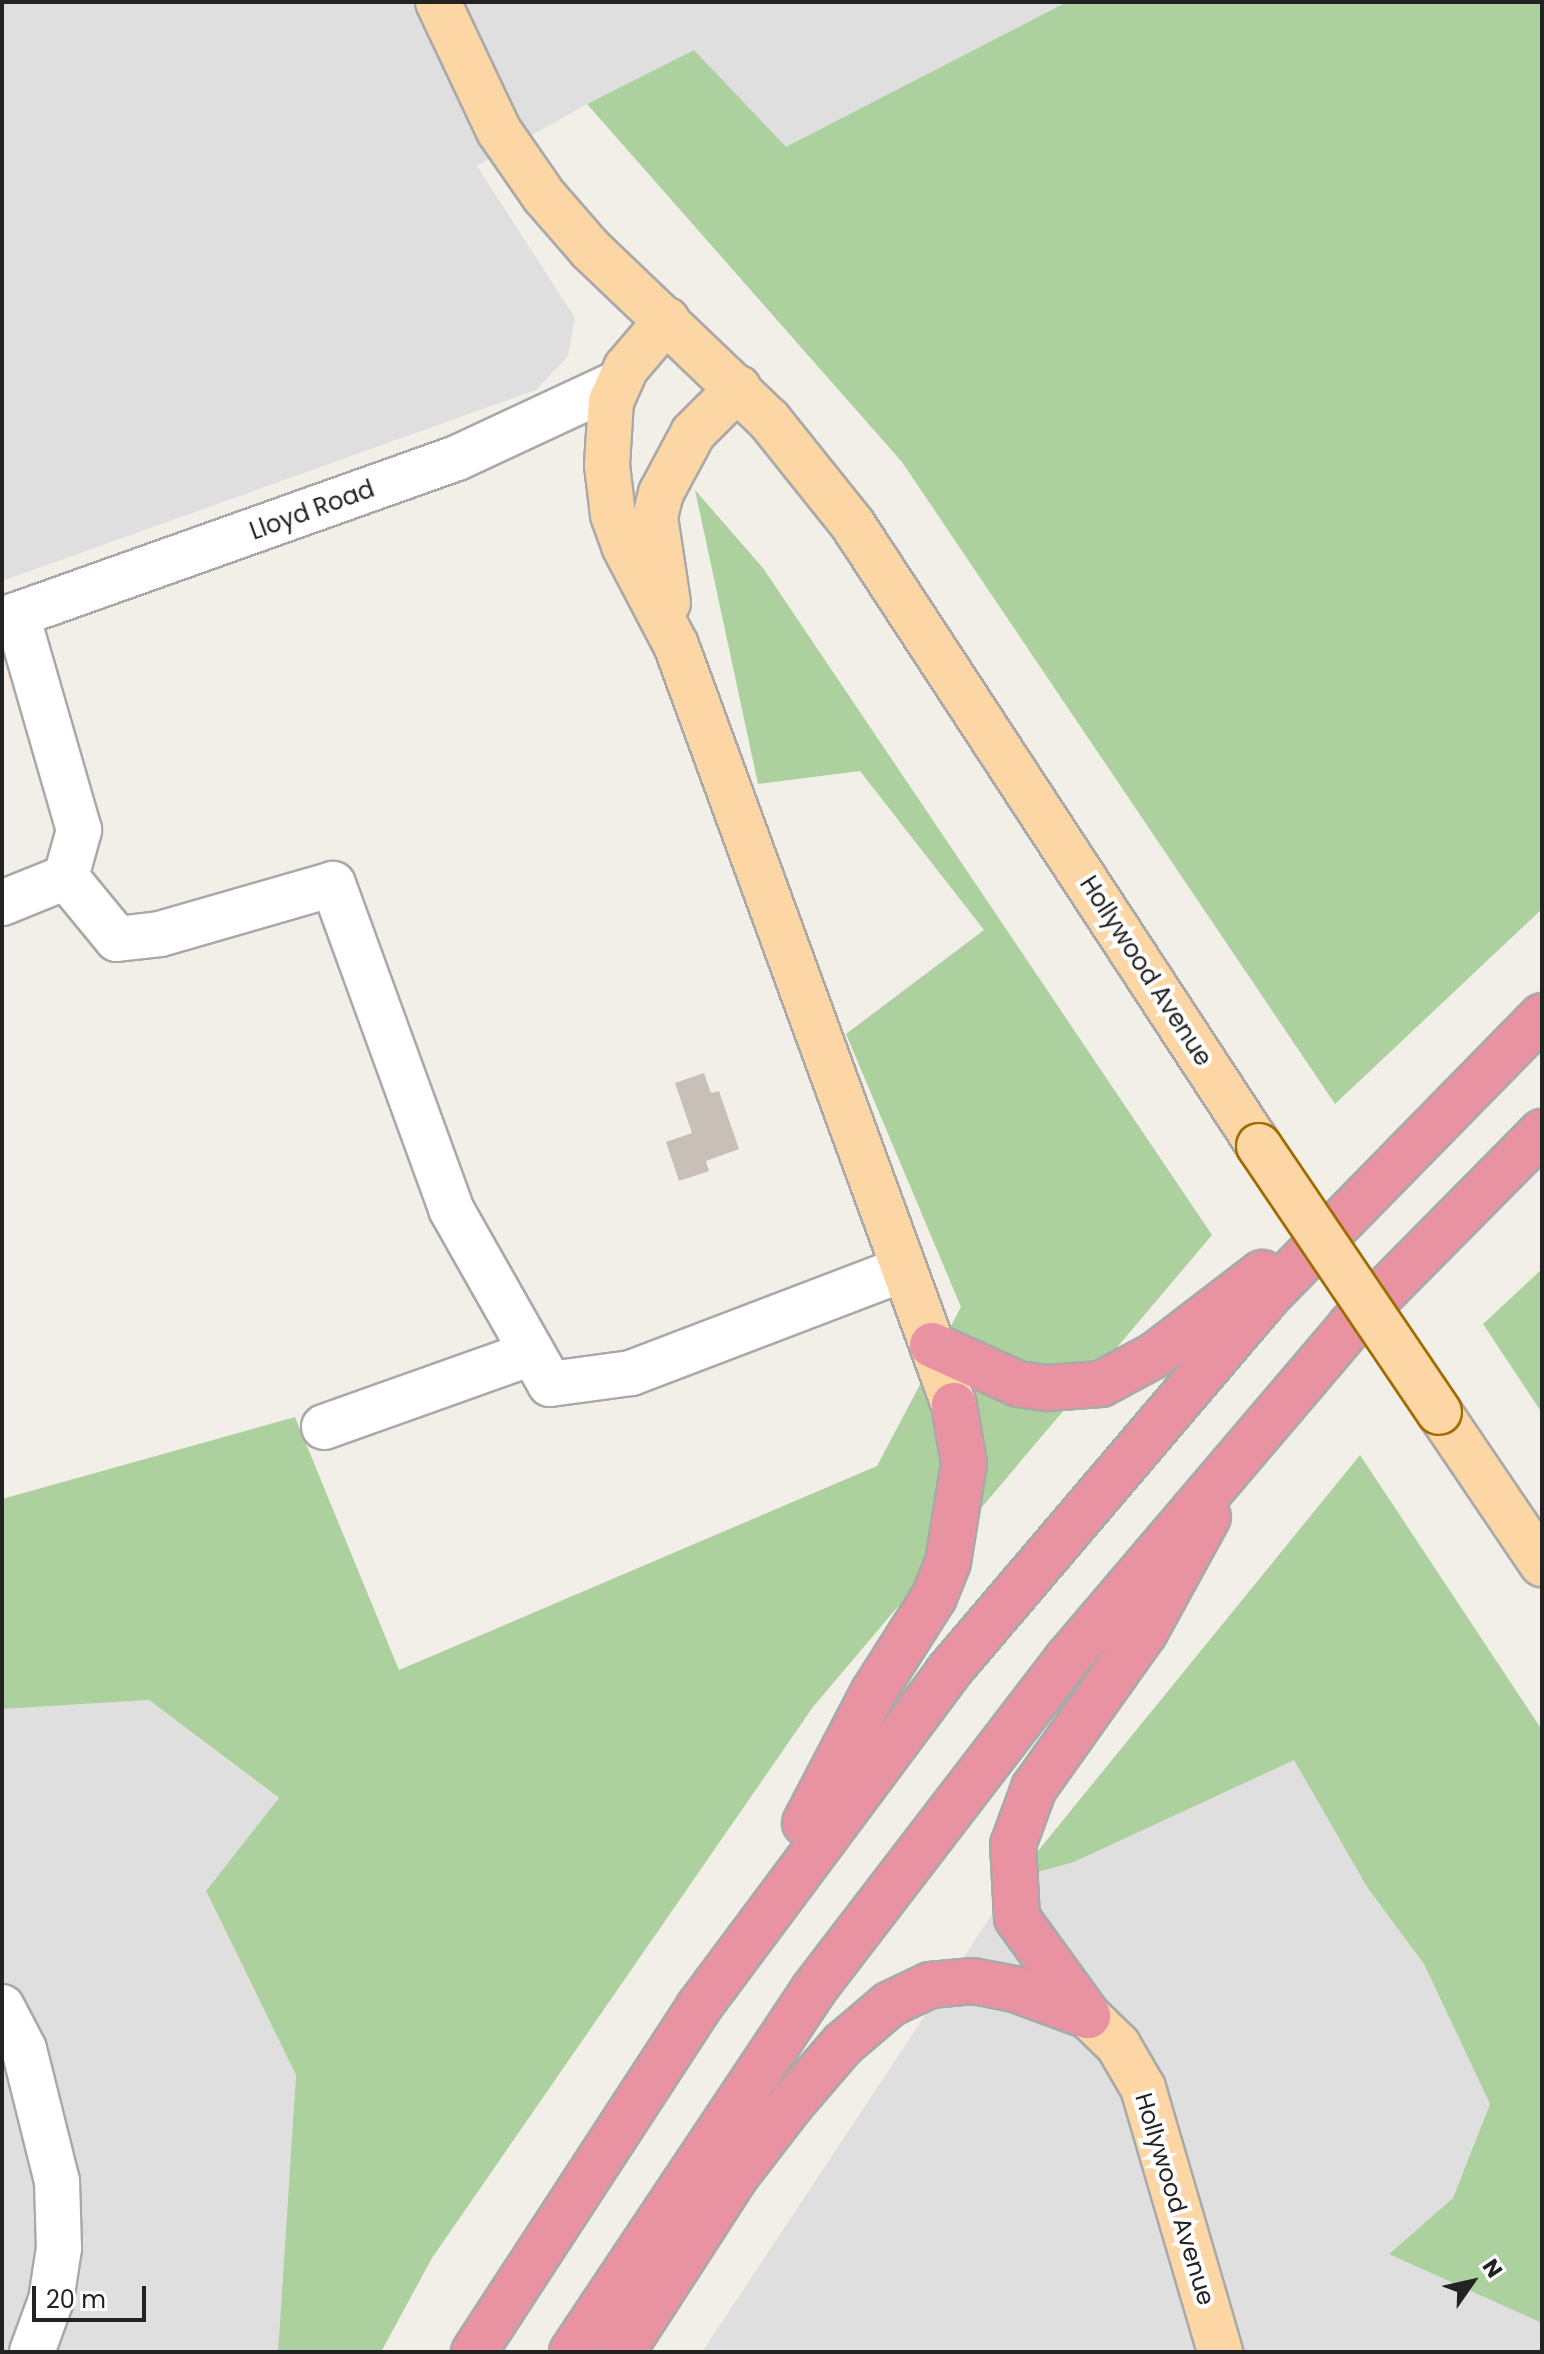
<!DOCTYPE html>
<style>
body{margin:0}
#map{position:relative;width:1544px;height:2354px;overflow:hidden;background:#f2efe9;font-family:Poppins,sans-serif}
div>[style]{position:absolute}
[style*='--x']{left:calc(var(--x)*1px);top:calc(var(--y)*1px);width:calc(var(--w)*1px);rotate:calc(var(--a)*1deg)}
.residential>*{inset:0;background:#e0dfdf}
.forest>*{inset:0;background:#add19e}
.building>*{inset:0;background:#c7bfb8}
.roads{filter:drop-shadow(2px 0 #a9a9a9) drop-shadow(-2px 0 #a9a9a9) drop-shadow(0 2px #a9a9a9) drop-shadow(0 -2px #a9a9a9)}
.minor>*{height:44px;margin:-22px;padding:0 22px;transform-origin:22px;border-radius:22px;background:#fff}
.major>*{height:44px;margin:-22px;padding:0 22px;transform-origin:22px;border-radius:22px;background:#fcd6a4}
.highway>*{height:44px;margin:-22px;padding:0 22px;transform-origin:22px;border-radius:22px;background:#e892a2}
.bridges{filter:drop-shadow(2px 0 #a06b00) drop-shadow(-2px 0 #a06b00) drop-shadow(0 2px #a06b00) drop-shadow(0 -2px #a06b00)}
.major-bridge>*{height:44px;margin:-22px;padding:0 22px;transform-origin:22px;border-radius:22px;background:#fcd6a4}
span{translate:-50% -50%;white-space:nowrap;text-align:center;line-height:1.15;-webkit-text-stroke:8px #fff;paint-order:stroke}
.street-label{font-size:24px;color:#222}
.frame{position:absolute;inset:0;border:4px solid #222;pointer-events:none}
.north{position:absolute;left:1432px;top:2242px;width:80px;height:80px;-webkit-text-stroke:6px #fff;paint-order:stroke;rotate:56deg;font-size:22px;font-weight:700;line-height:32px;text-align:center;color:#222}
.north::after{content:'';display:block;margin:auto;width:28px;height:36px;background:#222;clip-path:polygon(50% 0,100% 100%,50% 72%,0 100%)}
.scale{position:absolute;left:32px;top:2286px;width:114px;height:36px;box-sizing:border-box;border:4px solid #222;border-top:0;padding-left:10px;font-size:24px;line-height:28px;white-space:nowrap;color:#222;-webkit-text-stroke:6px #fff;paint-order:stroke}
</style>
<div id="map">
<div class="residential">
<i style="clip-path:polygon(2px 2px,1067px 2px,786px 148px,694px 50px,587px 104px,477px 166px,575px 318px,568px 356px,536px 390px,2px 581px)"></i>
<i style="clip-path:polygon(149px 1700px,279px 1799px,206px 1892px,296px 2075px,278px 2352px,2px 2352px,2px 1709px)"></i>
<i style="clip-path:polygon(1294px 1759px,1367px 1887px,1424px 1964px,1490px 2104px,1453px 2198px,1390px 2253px,1540px 2318px,1542px 2352px,702px 2352px,1016px 1878px,1074px 1862px)"></i>
</div>
<div class="forest">
<i style="clip-path:polygon(1067px 2px,1542px 2px,1542px 909px,1335px 1104px,902px 462px,587px 104px,694px 50px,786px 147px)"></i>
<i style="clip-path:polygon(695px 490px,763px 568px,1212px 1235px,813px 1707px,432px 2258px,381px 2352px,278px 2352px,296px 2075px,206px 1891px,279px 1798px,149px 1700px,2px 1709px,2px 1499px,295px 1417px,399px 1670px,877px 1466px,961px 1307px,846px 1034px,984px 930px,860px 771px,758px 784px)"></i>
<i style="clip-path:polygon(1542px 1269px,1542px 1413px,1483px 1324px)"></i>
<i style="clip-path:polygon(1360px 1455px,1542px 1730px,1542px 2323px,1389px 2254px,1453px 2198px,1490px 2104px,1424px 1964px,1367px 1887px,1294px 1760px,1074px 1862px,1016px 1878px)"></i>
</div>
<div class="building">
<i style="clip-path:polygon(704px 1073px,711px 1093px,719px 1091px,739px 1149px,706px 1161px,709px 1171px,679px 1181px,666px 1142px,692px 1133px,675px 1083px)"></i>
</div>
<div class="roads">
<div class="minor">
<i style="--x:2;--y:620;--w:483;--a:-19.6"></i>
<i style="--x:457;--y:458;--w:175;--a:-25"></i>
<i style="--x:66;--y:877;--w:80;--a:50.6"></i>
<i style="--x:117;--y:939;--w:43;--a:-6.6"></i>
<i style="--x:160;--y:934;--w:180;--a:-16.1"></i>
<i style="--x:333;--y:884;--w:346;--a:70"></i>
<i style="--x:451;--y:1209;--w:201;--a:60.5"></i>
<i style="--x:550;--y:1384;--w:82;--a:-7.7"></i>
<i style="--x:631;--y:1373;--w:291;--a:-20.9"></i>
<i style="--x:2;--y:903;--w:69;--a:-22.1"></i>
<i style="--x:66;--y:877;--w:49;--a:-74.5"></i>
<i style="--x:79;--y:830;--w:224;--a:-106.1"></i>
<i style="--x:324;--y:1427;--w:221;--a:-19.6"></i>
<i style="--x:2;--y:2007;--w:47;--a:62.4"></i>
<i style="--x:24;--y:2049;--w:136;--a:76"></i>
<i style="--x:57;--y:2181;--w:67;--a:88.3"></i>
<i style="--x:59;--y:2248;--w:53;--a:98.7"></i>
<i style="--x:51;--y:2300;--w:55;--a:110.1"></i>
</div>
<div class="major">
<i style="--x:438;--y:2;--w:143;--a:64.7"></i>
<i style="--x:499;--y:131;--w:79;--a:55.3"></i>
<i style="--x:544;--y:196;--w:70;--a:49"></i>
<i style="--x:590;--y:249;--w:248;--a:43.7"></i>
<i style="--x:769;--y:420;--w:134;--a:51.3"></i>
<i style="--x:853;--y:525;--w:742;--a:56.82"></i>
<i style="--x:667;--y:320;--w:63;--a:130.5"></i>
<i style="--x:626;--y:368;--w:36;--a:114"></i>
<i style="--x:611;--y:401;--w:64;--a:93.6"></i>
<i style="--x:607;--y:465;--w:50;--a:83.2"></i>
<i style="--x:613;--y:515;--w:33;--a:70"></i>
<i style="--x:624;--y:546;--w:112;--a:62.3"></i>
<i style="--x:676;--y:645;--w:809;--a:69.91"></i>
<i style="--x:668;--y:603;--w:87;--a:-98.6"></i>
<i style="--x:655;--y:517;--w:25;--a:-76"></i>
<i style="--x:661;--y:493;--w:68;--a:-61.9"></i>
<i style="--x:693;--y:433;--w:64;--a:-45"></i>
<i style="--x:1439;--y:1412;--w:184;--a:55.9"></i>
<i style="--x:1088;--y:2016;--w:42;--a:44"></i>
<i style="--x:1118;--y:2045;--w:50;--a:59.8"></i>
<i style="--x:1143;--y:2088;--w:275;--a:73.7"></i>
</div>
<div class="highway">
<i style="--x:932;--y:1345;--w:94;--a:24.4"></i>
<i style="--x:1018;--y:1384;--w:30;--a:8"></i>
<i style="--x:1048;--y:1388;--w:53;--a:-4.3"></i>
<i style="--x:1101;--y:1384;--w:61;--a:-28.2"></i>
<i style="--x:1155;--y:1355;--w:135;--a:-37.5"></i>
<i style="--x:805;--y:1823;--w:147;--a:-62.4"></i>
<i style="--x:873;--y:1693;--w:114;--a:-57.6"></i>
<i style="--x:934;--y:1597;--w:38;--a:-68"></i>
<i style="--x:948;--y:1562;--w:100;--a:-80.8"></i>
<i style="--x:964;--y:1463;--w:59;--a:-99.8"></i>
<i style="--x:1088;--y:2016;--w:121;--a:-125.9"></i>
<i style="--x:1017;--y:1918;--w:73;--a:-93.1"></i>
<i style="--x:1013;--y:1845;--w:61;--a:-69.8"></i>
<i style="--x:1034;--y:1788;--w:191;--a:-54.6"></i>
<i style="--x:1145;--y:1632;--w:131;--a:-61.3"></i>
<i style="--x:474;--y:2352;--w:411;--a:-56.9"></i>
<i style="--x:698;--y:2008;--w:419;--a:-53.3"></i>
<i style="--x:948;--y:1672;--w:490;--a:-49.6"></i>
<i style="--x:1265;--y:1299;--w:396;--a:-45.6"></i>
<i style="--x:572;--y:2352;--w:436;--a:-56.3"></i>
<i style="--x:814;--y:1989;--w:417;--a:-52.5"></i>
<i style="--x:1068;--y:1658;--w:437;--a:-49.6"></i>
<i style="--x:1351;--y:1325;--w:272;--a:-45.3"></i>
<i style="--x:622;--y:2352;--w:208;--a:-57.1"></i>
<i style="--x:735;--y:2177;--w:93;--a:-52.4"></i>
<i style="--x:792;--y:2103;--w:78;--a:-49.2"></i>
<i style="--x:843;--y:2044;--w:62;--a:-40.4"></i>
<i style="--x:890;--y:2004;--w:44;--a:-25.4"></i>
<i style="--x:930;--y:1985;--w:43;--a:-5.3"></i>
<i style="--x:973;--y:1981;--w:43;--a:10.8"></i>
<i style="--x:1015;--y:1989;--w:78;--a:20.3"></i>
</div>
</div>
<div class="bridges">
<div class="major-bridge">
<i style="--x:1259;--y:1146;--w:321;--a:55.9"></i>
</div>
</div>
<div class="street-label">
<span style="left:312px;top:510px;rotate:-20deg">Lloyd Road</span>
<span style="left:1146px;top:971px;rotate:57deg">Hollywood Avenue</span>
<span style="left:1175px;top:2199px;rotate:73deg">Hollywood Avenue</span>
</div>
<div class="frame"></div>
<div class="north">N</div>
<div class="scale">20 m</div>
</div>
